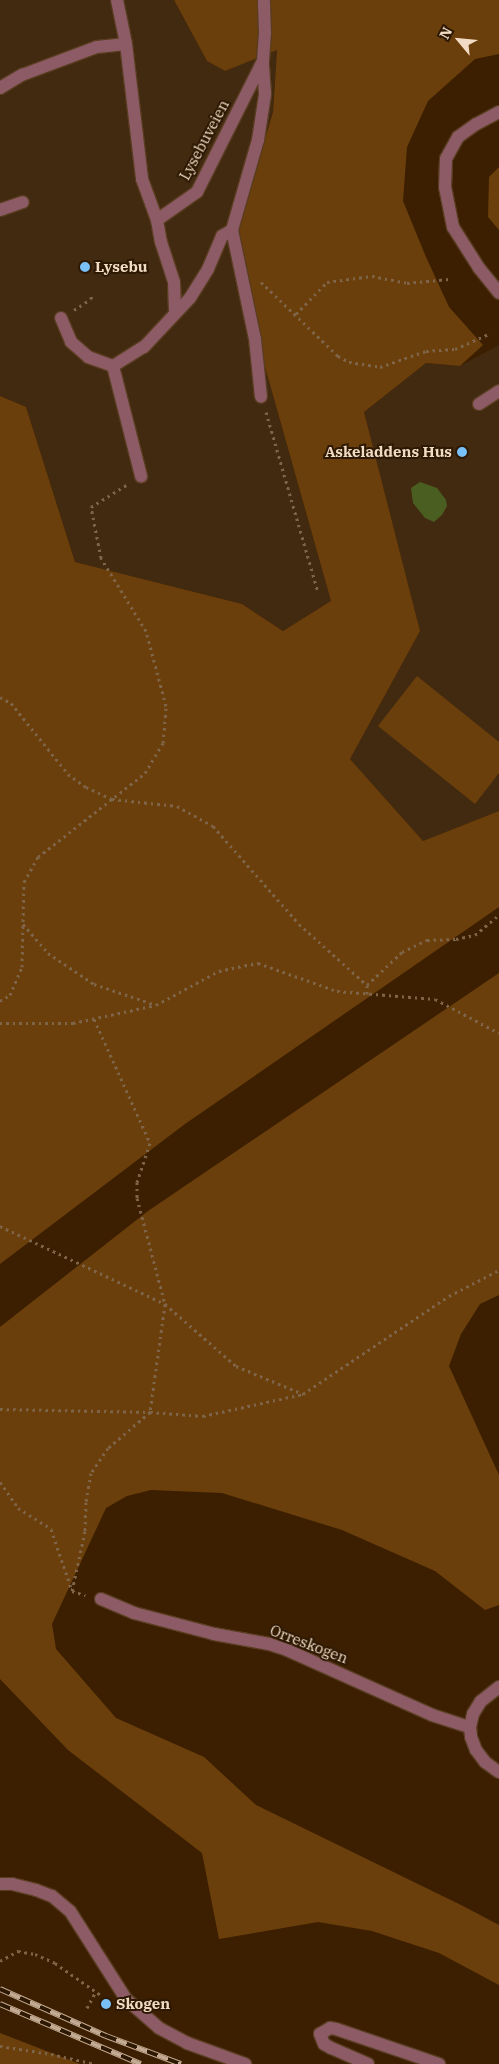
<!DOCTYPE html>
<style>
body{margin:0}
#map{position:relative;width:499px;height:2064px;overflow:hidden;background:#3c1f00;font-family:"IBM Plex Serif",serif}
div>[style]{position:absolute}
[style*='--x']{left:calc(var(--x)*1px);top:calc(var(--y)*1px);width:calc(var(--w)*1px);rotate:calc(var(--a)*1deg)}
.built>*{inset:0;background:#422a10}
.green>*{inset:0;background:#6b3f0b}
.water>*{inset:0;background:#4b5e22}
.path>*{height:3px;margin-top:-1.5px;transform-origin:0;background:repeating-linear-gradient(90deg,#7e6448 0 2.5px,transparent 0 6.5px)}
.roads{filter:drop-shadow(1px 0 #593d20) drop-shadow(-1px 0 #593d20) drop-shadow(0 1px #593d20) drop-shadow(0 -1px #593d20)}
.minor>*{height:12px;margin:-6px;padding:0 6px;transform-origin:6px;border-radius:6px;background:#8c5b66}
.rail>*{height:5.5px;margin-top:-2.75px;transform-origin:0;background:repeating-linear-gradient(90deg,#2d1803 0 11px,#c3aa92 0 22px);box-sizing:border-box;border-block:1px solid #c3aa92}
.dots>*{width:14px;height:14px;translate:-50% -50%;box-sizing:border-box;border:2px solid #2d1803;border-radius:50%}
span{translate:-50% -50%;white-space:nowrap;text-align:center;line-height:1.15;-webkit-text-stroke:4px #2d1803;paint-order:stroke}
.street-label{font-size:15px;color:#f2dbc5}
.poi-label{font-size:15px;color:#f2dbc5;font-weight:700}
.left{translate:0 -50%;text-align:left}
.right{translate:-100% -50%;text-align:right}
.north{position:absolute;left:434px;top:15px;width:50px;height:50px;-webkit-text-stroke:4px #2d1803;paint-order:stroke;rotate:298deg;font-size:14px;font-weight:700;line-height:20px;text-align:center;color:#f2dbc5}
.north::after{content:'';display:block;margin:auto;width:18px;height:22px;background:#f2dbc5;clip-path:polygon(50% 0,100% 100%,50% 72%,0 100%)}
</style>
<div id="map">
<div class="built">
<i style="clip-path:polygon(0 0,174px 0,207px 61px,225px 71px,277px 49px,273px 112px,232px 251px,331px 601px,283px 631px,242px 604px,75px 562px,26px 407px,0 396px)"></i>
<i style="clip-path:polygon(499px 345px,499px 811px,423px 841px,350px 759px,420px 631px,364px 412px,426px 363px,460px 366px)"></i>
</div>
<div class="green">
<i style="clip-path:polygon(174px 0,499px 0,499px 54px,475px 59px,428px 101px,407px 147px,403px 201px,426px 257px,449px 307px,483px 345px,460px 366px,426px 363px,364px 412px,420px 631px,350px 759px,423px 841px,499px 811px,499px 907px,185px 1124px,0 1264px,0 396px,26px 407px,75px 562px,242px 604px,283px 631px,331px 601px,232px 250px,273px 112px,277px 50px,225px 71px,207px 61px)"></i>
<i style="clip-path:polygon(499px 167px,499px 230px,488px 217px,489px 177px)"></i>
<i style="clip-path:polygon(417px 676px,499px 742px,499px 773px,475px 804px,378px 726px)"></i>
<i style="clip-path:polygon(499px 973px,499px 1295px,480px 1304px,461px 1334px,449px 1366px,499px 1475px,499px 1605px,485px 1610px,435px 1571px,342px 1530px,222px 1493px,151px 1490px,127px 1496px,106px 1508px,52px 1624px,56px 1649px,116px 1718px,204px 1757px,256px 1805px,463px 1906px,499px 1925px,499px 1985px,439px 1953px,372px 1931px,318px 1922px,219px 1939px,202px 1853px,68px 1750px,0 1679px,0 1327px,148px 1211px)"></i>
<i style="clip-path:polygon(0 2033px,80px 2064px,0 2064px)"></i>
</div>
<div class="water">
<i style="clip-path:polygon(420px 482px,437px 488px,446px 500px,447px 506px,442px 515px,434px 522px,425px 518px,413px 503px,411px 488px)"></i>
</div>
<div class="path">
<i style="--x:261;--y:282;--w:107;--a:43.9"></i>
<i style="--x:338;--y:356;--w:13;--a:29"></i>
<i style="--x:349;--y:362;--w:31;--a:9"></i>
<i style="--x:380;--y:367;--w:49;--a:-19.2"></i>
<i style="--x:426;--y:351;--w:29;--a:-4"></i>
<i style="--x:455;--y:349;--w:39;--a:-24"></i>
<i style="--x:74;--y:310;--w:20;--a:-33"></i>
<i style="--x:91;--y:299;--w:6;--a:-81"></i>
<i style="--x:296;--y:314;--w:45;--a:-45.9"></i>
<i style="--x:327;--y:282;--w:45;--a:-7.6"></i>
<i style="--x:372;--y:276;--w:36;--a:11"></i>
<i style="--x:407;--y:283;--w:42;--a:-5.4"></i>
<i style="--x:266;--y:412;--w:187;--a:73.9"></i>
<i style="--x:0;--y:697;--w:13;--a:29"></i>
<i style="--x:11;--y:703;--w:91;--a:51.2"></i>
<i style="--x:68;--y:774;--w:22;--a:36"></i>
<i style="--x:86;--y:787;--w:29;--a:25"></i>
<i style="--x:112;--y:799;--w:65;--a:6.1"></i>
<i style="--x:177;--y:806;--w:41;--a:29.1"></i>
<i style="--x:213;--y:826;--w:130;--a:48.7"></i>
<i style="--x:299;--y:924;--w:91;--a:41.9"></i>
<i style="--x:23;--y:924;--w:38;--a:49"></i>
<i style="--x:48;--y:953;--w:55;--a:34"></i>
<i style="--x:94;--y:984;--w:65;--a:18.7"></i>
<i style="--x:367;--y:994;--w:9;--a:-90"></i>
<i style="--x:367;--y:985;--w:48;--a:-43.3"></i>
<i style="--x:402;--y:952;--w:28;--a:-26"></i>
<i style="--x:427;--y:940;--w:29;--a:-2"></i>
<i style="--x:456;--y:939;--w:19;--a:-12"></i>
<i style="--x:475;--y:935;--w:31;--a:-40"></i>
<i style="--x:0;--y:1001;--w:12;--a:-31"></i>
<i style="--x:10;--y:995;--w:30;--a:-67"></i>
<i style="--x:22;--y:967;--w:85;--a:-88.7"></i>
<i style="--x:24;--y:882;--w:29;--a:-61"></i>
<i style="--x:38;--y:857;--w:136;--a:-38.1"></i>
<i style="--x:145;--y:773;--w:35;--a:-59"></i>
<i style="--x:163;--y:743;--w:37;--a:-85"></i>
<i style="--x:166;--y:706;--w:78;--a:-104.9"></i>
<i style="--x:146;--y:631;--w:86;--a:-121.7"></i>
<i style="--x:101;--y:558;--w:52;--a:-101.1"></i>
<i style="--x:91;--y:507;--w:44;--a:-31.9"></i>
<i style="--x:94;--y:1019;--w:136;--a:65.7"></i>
<i style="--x:150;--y:1143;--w:41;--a:108.4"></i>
<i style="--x:137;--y:1182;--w:16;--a:90"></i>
<i style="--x:137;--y:1198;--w:110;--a:75.2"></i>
<i style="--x:165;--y:1304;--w:94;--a:41.1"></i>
<i style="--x:236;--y:1366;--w:73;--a:22.7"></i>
<i style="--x:0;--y:1023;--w:73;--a:0"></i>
<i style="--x:73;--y:1023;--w:85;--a:-12.2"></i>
<i style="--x:156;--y:1005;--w:72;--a:-28.4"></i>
<i style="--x:219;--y:971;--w:40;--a:-12"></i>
<i style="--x:258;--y:963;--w:84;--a:19.5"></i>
<i style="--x:337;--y:991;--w:98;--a:4.7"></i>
<i style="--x:435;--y:999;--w:72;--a:28"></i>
<i style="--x:0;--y:1226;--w:183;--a:25.3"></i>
<i style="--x:165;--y:1304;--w:109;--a:97.9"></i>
<i style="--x:150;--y:1412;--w:55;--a:139.4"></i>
<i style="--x:108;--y:1448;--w:30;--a:124"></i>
<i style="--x:91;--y:1473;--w:29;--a:100"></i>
<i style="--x:86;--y:1502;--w:29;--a:92"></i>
<i style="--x:85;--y:1531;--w:61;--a:102.2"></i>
<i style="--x:0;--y:1409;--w:150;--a:1.1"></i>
<i style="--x:150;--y:1412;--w:53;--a:4.3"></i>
<i style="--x:203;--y:1416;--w:102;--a:-12.4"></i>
<i style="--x:303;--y:1394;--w:176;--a:-33.9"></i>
<i style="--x:449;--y:1296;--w:56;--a:-27.5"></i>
<i style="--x:0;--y:1482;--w:32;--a:55"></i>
<i style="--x:18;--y:1508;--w:39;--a:32"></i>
<i style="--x:51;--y:1529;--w:65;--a:71.3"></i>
<i style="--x:72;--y:1591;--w:14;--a:17"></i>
<i style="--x:0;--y:1961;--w:21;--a:-29"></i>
<i style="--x:18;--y:1951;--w:17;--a:10"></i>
<i style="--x:35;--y:1954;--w:22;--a:24"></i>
<i style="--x:55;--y:1963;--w:57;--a:35.1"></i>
<i style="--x:87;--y:2008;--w:19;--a:-62"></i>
<i style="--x:0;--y:2046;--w:52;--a:8.9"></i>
<i style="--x:51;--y:2054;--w:45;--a:12.8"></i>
</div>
<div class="roads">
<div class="minor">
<i style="--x:117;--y:0;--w:45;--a:78.4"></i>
<i style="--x:126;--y:44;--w:136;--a:83.2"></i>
<i style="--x:142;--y:179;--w:44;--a:69.9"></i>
<i style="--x:157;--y:220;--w:49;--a:-35"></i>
<i style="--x:197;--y:192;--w:147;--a:-63.3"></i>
<i style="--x:263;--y:61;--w:28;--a:-86"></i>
<i style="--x:265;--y:33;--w:33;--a:-92"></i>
<i style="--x:0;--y:88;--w:26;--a:-31"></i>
<i style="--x:22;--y:75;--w:80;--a:-20.5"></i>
<i style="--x:97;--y:47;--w:29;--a:-6"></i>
<i style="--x:499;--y:112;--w:26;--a:152"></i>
<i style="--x:476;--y:124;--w:22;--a:144"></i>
<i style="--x:458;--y:137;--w:25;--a:119"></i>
<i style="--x:446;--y:159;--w:28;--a:92"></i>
<i style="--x:445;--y:187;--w:41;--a:78.7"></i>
<i style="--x:453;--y:227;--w:49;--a:57.6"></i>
<i style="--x:479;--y:268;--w:32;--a:51"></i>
<i style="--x:0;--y:210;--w:24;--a:-19"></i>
<i style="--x:157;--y:220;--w:22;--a:80"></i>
<i style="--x:161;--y:242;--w:42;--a:72"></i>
<i style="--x:174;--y:282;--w:31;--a:88"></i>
<i style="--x:232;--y:230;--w:111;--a:78.1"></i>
<i style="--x:255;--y:339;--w:58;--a:84.1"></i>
<i style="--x:61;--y:318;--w:26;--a:67"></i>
<i style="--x:71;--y:342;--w:23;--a:41"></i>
<i style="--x:88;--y:357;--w:27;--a:20"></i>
<i style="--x:113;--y:366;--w:36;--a:-32"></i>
<i style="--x:144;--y:347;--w:67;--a:-46.8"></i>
<i style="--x:190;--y:298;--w:34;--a:-58"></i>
<i style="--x:208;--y:269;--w:36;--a:-67"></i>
<i style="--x:222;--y:236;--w:12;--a:-31"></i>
<i style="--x:232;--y:230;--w:94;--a:-73.9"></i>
<i style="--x:258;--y:140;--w:47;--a:-81.3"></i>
<i style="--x:265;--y:94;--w:30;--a:-94"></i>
<i style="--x:113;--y:366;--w:114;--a:75.7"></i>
<i style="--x:479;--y:404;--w:24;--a:-33"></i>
<i style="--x:101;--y:1599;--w:36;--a:23"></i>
<i style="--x:134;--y:1613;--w:83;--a:14.7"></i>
<i style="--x:214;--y:1634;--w:56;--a:10.3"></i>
<i style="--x:269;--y:1644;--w:19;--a:18"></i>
<i style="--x:287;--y:1650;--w:159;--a:24.1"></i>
<i style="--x:432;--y:1715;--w:40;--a:18"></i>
<i style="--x:499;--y:1687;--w:23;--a:142"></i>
<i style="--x:481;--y:1701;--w:15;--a:122"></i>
<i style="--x:473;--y:1714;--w:13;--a:103"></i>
<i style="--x:470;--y:1727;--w:10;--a:84"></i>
<i style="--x:471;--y:1737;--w:14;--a:69"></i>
<i style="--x:476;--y:1750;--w:15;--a:53"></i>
<i style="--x:485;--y:1762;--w:17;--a:36"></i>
<i style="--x:0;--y:1884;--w:12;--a:0"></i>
<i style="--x:12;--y:1884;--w:25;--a:14"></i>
<i style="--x:36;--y:1890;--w:17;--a:21"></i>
<i style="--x:52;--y:1896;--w:23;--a:40"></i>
<i style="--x:70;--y:1911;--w:104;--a:57.5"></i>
<i style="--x:126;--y:1999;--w:44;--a:41.3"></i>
<i style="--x:159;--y:2028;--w:32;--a:28"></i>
<i style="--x:187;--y:2043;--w:62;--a:19.9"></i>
<i style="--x:368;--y:2064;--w:40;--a:-156.6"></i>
<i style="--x:331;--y:2048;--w:8;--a:-150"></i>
<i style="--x:324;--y:2044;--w:11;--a:-112"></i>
<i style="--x:320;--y:2034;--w:12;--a:-31"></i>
<i style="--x:330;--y:2028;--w:6;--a:9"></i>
<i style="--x:336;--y:2029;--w:109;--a:18.8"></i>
</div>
</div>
<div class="rail">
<i style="--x:0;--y:1989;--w:116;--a:23.9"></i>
<i style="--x:106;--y:2036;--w:80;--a:20.5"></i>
<i style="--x:0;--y:2004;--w:153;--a:23.1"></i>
</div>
<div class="dots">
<i style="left:85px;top:267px;background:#79bff8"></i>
<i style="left:462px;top:452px;background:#79bff8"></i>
<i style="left:106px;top:2004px;background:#79bff8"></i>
</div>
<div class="street-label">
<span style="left:204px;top:140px;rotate:-62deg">Lysebuveien</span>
<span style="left:309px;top:1644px;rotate:21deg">Orreskogen</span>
</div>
<div class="poi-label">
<span class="left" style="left:95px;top:267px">Lysebu</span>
<span class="right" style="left:452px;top:452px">Askeladdens Hus</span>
<span class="left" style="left:116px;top:2004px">Skogen</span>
</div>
<div class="north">N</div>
</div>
